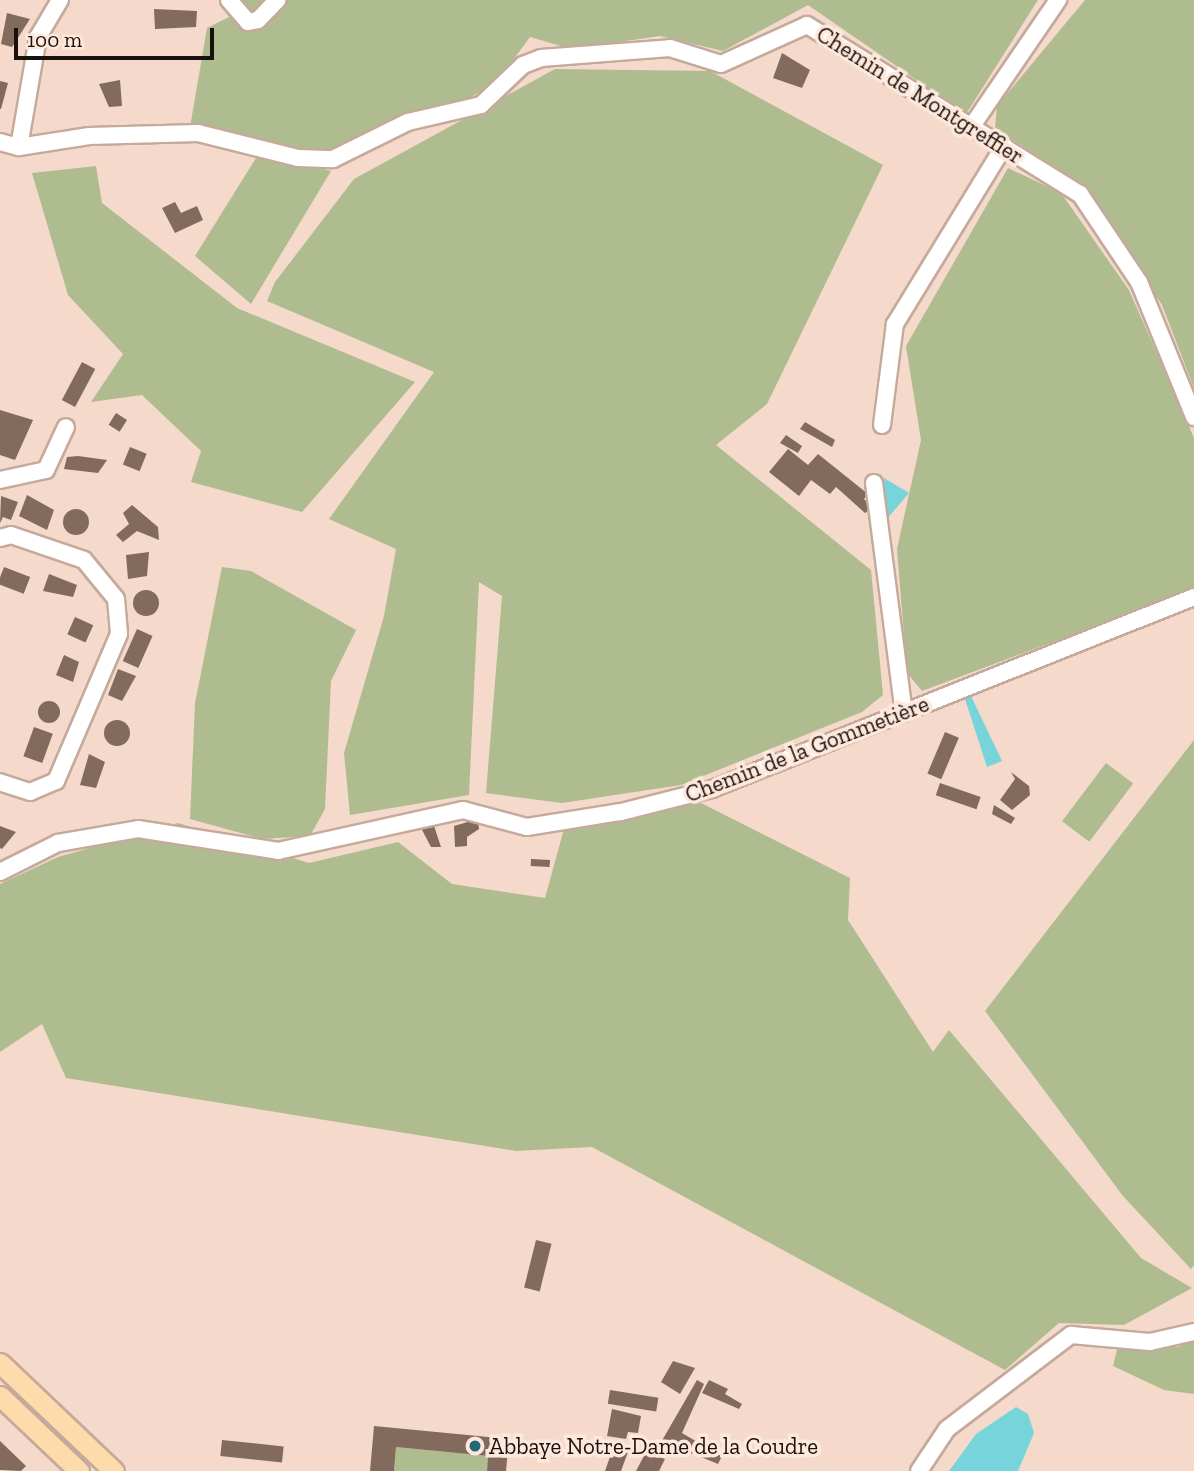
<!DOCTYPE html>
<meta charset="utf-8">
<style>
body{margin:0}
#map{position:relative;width:1194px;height:1471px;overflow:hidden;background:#f5d9cb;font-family:"Zilla Slab",serif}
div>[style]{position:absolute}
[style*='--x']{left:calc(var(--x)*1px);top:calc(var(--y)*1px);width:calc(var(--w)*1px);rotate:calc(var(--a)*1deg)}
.green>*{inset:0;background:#afbc90;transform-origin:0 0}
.water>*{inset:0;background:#76d4da}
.building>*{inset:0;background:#826a5d;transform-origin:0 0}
.round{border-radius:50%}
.roads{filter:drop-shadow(2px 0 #c5aa9c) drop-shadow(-2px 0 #c5aa9c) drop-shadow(0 2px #c5aa9c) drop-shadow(0 -2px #c5aa9c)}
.minor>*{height:16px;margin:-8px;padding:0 8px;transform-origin:8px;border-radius:8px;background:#fff}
.major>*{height:19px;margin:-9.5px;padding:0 9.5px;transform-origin:9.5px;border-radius:9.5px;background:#fedbab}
.dots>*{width:19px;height:19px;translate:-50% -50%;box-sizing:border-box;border:4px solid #fee8dc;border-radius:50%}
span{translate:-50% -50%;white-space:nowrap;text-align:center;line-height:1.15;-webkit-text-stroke:7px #fee8dc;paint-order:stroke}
.street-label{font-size:23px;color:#1b110c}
.poi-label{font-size:23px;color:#1b110c}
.left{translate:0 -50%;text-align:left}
.scale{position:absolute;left:14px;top:28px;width:200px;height:32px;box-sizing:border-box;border:4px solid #1b110c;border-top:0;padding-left:9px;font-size:21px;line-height:24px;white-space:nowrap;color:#1b110c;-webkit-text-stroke:5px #fee8dc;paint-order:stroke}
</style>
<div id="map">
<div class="green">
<i style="clip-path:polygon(234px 0,1038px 0,966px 114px,808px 5px,723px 51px,660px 36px,571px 49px,530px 37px,499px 79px,459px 105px,410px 113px,319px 155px,190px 127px,207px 28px,239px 12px)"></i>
<i style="clip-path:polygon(1085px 0,1194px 0,1194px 388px,1162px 305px,1085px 187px,995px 128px,997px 106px)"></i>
<i style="clip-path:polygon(555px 69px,710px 71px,883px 165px,767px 404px,716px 445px,871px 570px,883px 695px,862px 712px,681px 785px,562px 803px,486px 793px,502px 596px,479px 582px,469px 795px,350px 815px,344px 753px,384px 616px,396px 549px,329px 519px,434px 372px,267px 301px,275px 282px,354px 179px)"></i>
<i style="clip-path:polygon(261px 150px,331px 171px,251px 304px,195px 256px)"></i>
<i style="clip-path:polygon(96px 166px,102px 203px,237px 308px,415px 382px,302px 512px,191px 482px,201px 451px,142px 395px,91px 402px,123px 354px,68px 295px,32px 173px)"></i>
<i style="clip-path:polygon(1008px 168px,1061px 193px,1129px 290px,1194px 438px,1194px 589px,922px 691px,907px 673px,897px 549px,921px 440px,906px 346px)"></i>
<i style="clip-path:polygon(222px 567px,251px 571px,356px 630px,331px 681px,325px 809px,310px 836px,262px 839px,190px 819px,195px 703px)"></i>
<i style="clip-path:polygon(1194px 740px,1194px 1265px,1191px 1269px,1123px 1196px,985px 1011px)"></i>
<i style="left:1106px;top:763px;width:34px;height:73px;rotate:37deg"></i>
<i style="clip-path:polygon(695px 800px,850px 878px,848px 920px,933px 1052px,949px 1030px,1141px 1258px,1192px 1288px,1124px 1325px,1059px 1323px,1005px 1370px,592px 1147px,516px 1151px,66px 1078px,42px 1024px,0 1052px,0 884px,58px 857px,178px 823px,309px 863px,398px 842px,452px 884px,545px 898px,564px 829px)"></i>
<i style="clip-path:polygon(1194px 1339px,1194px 1394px,1164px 1390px,1113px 1366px,1118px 1346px,1178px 1347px)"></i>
<i style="clip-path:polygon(396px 1447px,488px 1456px,487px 1471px,394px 1471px)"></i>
</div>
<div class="water">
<i style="clip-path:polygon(884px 478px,909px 493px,886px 520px,880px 494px)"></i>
<i style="clip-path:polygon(971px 696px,1002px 761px,987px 767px,965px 699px)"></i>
<i style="clip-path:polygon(1016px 1407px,1028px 1414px,1034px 1433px,1018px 1471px,949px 1471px,976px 1434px)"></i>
</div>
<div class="building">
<i style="clip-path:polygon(154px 9px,197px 11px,196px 27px,155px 29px)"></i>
<i style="clip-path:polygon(7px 13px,30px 19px,12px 47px,1px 44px)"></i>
<i style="clip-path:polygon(782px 53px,810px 70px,802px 88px,773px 78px)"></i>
<i style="clip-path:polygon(120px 80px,122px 106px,109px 107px,99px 84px)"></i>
<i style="clip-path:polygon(0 81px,8px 83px,1px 109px,0 109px)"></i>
<i style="clip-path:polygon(175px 202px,181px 213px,197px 206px,203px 220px,175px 233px,162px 208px)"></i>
<i style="left:82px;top:362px;width:15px;height:43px;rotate:28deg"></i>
<i style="clip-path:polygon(0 410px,33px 420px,15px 460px,0 455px)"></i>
<i style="left:116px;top:413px;width:13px;height:14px;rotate:32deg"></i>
<i style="clip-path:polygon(805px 422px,835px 440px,832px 447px,800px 429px)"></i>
<i style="clip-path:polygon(786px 435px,802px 446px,798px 453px,780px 443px)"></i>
<i style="left:130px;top:447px;width:18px;height:19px;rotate:22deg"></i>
<i style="clip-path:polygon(788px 449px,808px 465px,818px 454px,868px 494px,864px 499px,872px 508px,865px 513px,836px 487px,830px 494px,811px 480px,799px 496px,769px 472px)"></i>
<i style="clip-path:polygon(67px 457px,78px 456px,107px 460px,98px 473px,64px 469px)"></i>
<i style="clip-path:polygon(27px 495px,54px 510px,47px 530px,19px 516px)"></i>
<i style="clip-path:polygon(1px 496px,18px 502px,11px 520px,3px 517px,0 523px)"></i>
<i style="clip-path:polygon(132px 505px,158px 527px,159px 540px,137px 531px,123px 542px,116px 535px,129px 524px,123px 513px)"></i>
<i class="round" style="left:63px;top:509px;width:26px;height:26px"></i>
<i style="clip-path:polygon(149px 552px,147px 576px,128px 579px,126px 555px)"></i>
<i style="left:4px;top:567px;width:28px;height:18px;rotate:21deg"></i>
<i style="clip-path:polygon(49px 574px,77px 585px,73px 597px,43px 591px)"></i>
<i class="round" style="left:133px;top:590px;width:26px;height:26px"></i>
<i style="left:75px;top:617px;width:20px;height:19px;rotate:24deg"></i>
<i style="left:137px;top:629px;width:17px;height:35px;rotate:24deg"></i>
<i style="clip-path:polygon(64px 655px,79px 662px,73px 682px,56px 675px)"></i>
<i style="clip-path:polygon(118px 669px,136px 676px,122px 701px,108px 695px)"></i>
<i class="round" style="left:38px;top:701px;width:22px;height:22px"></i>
<i class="round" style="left:104px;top:720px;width:26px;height:26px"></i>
<i style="left:34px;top:727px;width:20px;height:31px;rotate:20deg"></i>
<i style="left:945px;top:732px;width:15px;height:45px;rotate:23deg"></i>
<i style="clip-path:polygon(89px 754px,105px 762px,96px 788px,80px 785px)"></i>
<i style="clip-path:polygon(1011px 772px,1029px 786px,1030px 795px,1012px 810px,1000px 800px,1015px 779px)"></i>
<i style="left:940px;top:783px;width:43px;height:13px;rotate:19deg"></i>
<i style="clip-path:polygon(994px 805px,1015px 818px,1011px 824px,992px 814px)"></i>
<i style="clip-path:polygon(478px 819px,479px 829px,467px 837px,467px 846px,455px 847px,454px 826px)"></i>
<i style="clip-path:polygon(433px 823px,441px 847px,431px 847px,420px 826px)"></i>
<i style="clip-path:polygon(0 826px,16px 832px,2px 849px,0 848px)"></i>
<i style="left:531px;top:859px;width:19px;height:7px;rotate:3deg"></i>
<i style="left:536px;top:1240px;width:16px;height:49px;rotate:14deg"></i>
<i style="clip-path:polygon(673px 1361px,695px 1368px,680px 1394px,661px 1382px)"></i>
<i style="clip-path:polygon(697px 1380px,704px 1384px,682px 1433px,699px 1443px,692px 1454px,674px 1445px,672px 1451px,660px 1444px)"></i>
<i style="clip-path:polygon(709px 1380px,728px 1389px,725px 1394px,742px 1404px,739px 1409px,702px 1393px)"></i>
<i style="left:610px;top:1390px;width:49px;height:14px;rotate:9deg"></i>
<i style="clip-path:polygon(612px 1409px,641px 1416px,638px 1433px,628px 1432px,626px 1439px,607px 1436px)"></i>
<i style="clip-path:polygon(374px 1426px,509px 1439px,506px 1471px,487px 1471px,488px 1456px,396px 1447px,394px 1471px,370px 1471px)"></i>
<i style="left:222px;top:1440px;width:62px;height:16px;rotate:6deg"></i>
<i style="clip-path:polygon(0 1441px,26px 1466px,21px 1471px,0 1470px)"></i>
<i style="clip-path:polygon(705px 1450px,722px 1456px,718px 1464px,701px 1457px)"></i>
<i style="clip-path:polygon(612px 1451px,628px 1452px,621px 1471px,605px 1471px)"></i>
<i style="clip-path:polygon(646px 1452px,665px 1459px,659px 1471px,636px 1471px)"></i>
</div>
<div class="roads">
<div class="minor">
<i style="--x:229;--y:0;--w:29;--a:49"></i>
<i style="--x:248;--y:22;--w:10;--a:-11"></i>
<i style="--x:258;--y:20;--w:28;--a:-46"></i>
<i style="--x:972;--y:126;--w:153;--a:-55.7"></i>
<i style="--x:0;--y:142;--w:20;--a:15"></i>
<i style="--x:19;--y:147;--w:71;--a:-8.9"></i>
<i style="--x:89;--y:136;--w:109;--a:-1.6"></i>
<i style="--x:198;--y:133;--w:103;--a:14"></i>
<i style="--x:298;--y:158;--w:35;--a:2"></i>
<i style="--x:333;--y:159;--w:84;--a:-26.3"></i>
<i style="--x:408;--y:122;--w:75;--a:-13.1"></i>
<i style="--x:481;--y:105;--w:58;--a:-43.6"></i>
<i style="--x:523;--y:65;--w:19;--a:-21"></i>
<i style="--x:541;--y:58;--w:129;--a:-4.4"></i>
<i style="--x:670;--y:48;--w:53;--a:17.4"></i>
<i style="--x:721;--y:64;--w:94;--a:-24.4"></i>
<i style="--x:807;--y:25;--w:321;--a:31.8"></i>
<i style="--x:1080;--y:194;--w:106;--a:56.2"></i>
<i style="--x:1139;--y:282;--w:146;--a:67.8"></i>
<i style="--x:19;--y:147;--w:112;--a:-80.2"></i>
<i style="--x:38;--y:37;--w:43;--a:-59.3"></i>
<i style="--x:882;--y:425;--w:102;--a:-82.7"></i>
<i style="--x:895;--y:324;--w:209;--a:-58.5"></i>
<i style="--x:0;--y:480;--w:47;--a:-12.3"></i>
<i style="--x:46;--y:470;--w:47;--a:-65.1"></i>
<i style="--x:874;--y:483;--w:232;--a:82.6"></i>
<i style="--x:0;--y:538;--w:11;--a:-15"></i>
<i style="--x:11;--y:535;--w:77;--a:18.9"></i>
<i style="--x:84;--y:560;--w:50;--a:50.6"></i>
<i style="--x:116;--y:599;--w:35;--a:85"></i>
<i style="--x:119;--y:634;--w:160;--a:113.2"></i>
<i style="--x:56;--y:781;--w:28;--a:157"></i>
<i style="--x:30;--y:792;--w:32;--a:-162"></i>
<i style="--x:0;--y:872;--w:65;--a:-26.6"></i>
<i style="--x:58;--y:843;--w:81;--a:-9.9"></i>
<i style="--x:138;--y:829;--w:142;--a:8.9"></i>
<i style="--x:278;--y:851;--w:189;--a:-12.5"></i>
<i style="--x:463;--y:810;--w:66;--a:14.9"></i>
<i style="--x:527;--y:827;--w:95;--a:-9.1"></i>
<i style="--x:621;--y:812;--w:94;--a:-14.2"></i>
<i style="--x:712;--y:789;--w:519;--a:-21.72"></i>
<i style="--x:919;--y:1471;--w:50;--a:-56.3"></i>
<i style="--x:947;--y:1429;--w:156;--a:-37.2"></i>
<i style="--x:1071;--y:1335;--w:79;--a:5.1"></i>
<i style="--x:1150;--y:1342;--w:45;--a:-12.8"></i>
</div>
<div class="major">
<i style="--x:0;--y:1363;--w:157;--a:43.5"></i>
<i style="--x:0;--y:1396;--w:109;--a:43.5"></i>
</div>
</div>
<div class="dots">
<i style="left:475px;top:1446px;background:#216777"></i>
</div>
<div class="street-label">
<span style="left:920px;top:95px;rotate:32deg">Chemin de Montgreffier</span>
<span style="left:807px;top:749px;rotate:-21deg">Chemin de la Gommetière</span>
</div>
<div class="poi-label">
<span class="left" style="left:489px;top:1446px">Abbaye Notre-Dame de la Coudre</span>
</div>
<div class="scale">100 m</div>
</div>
